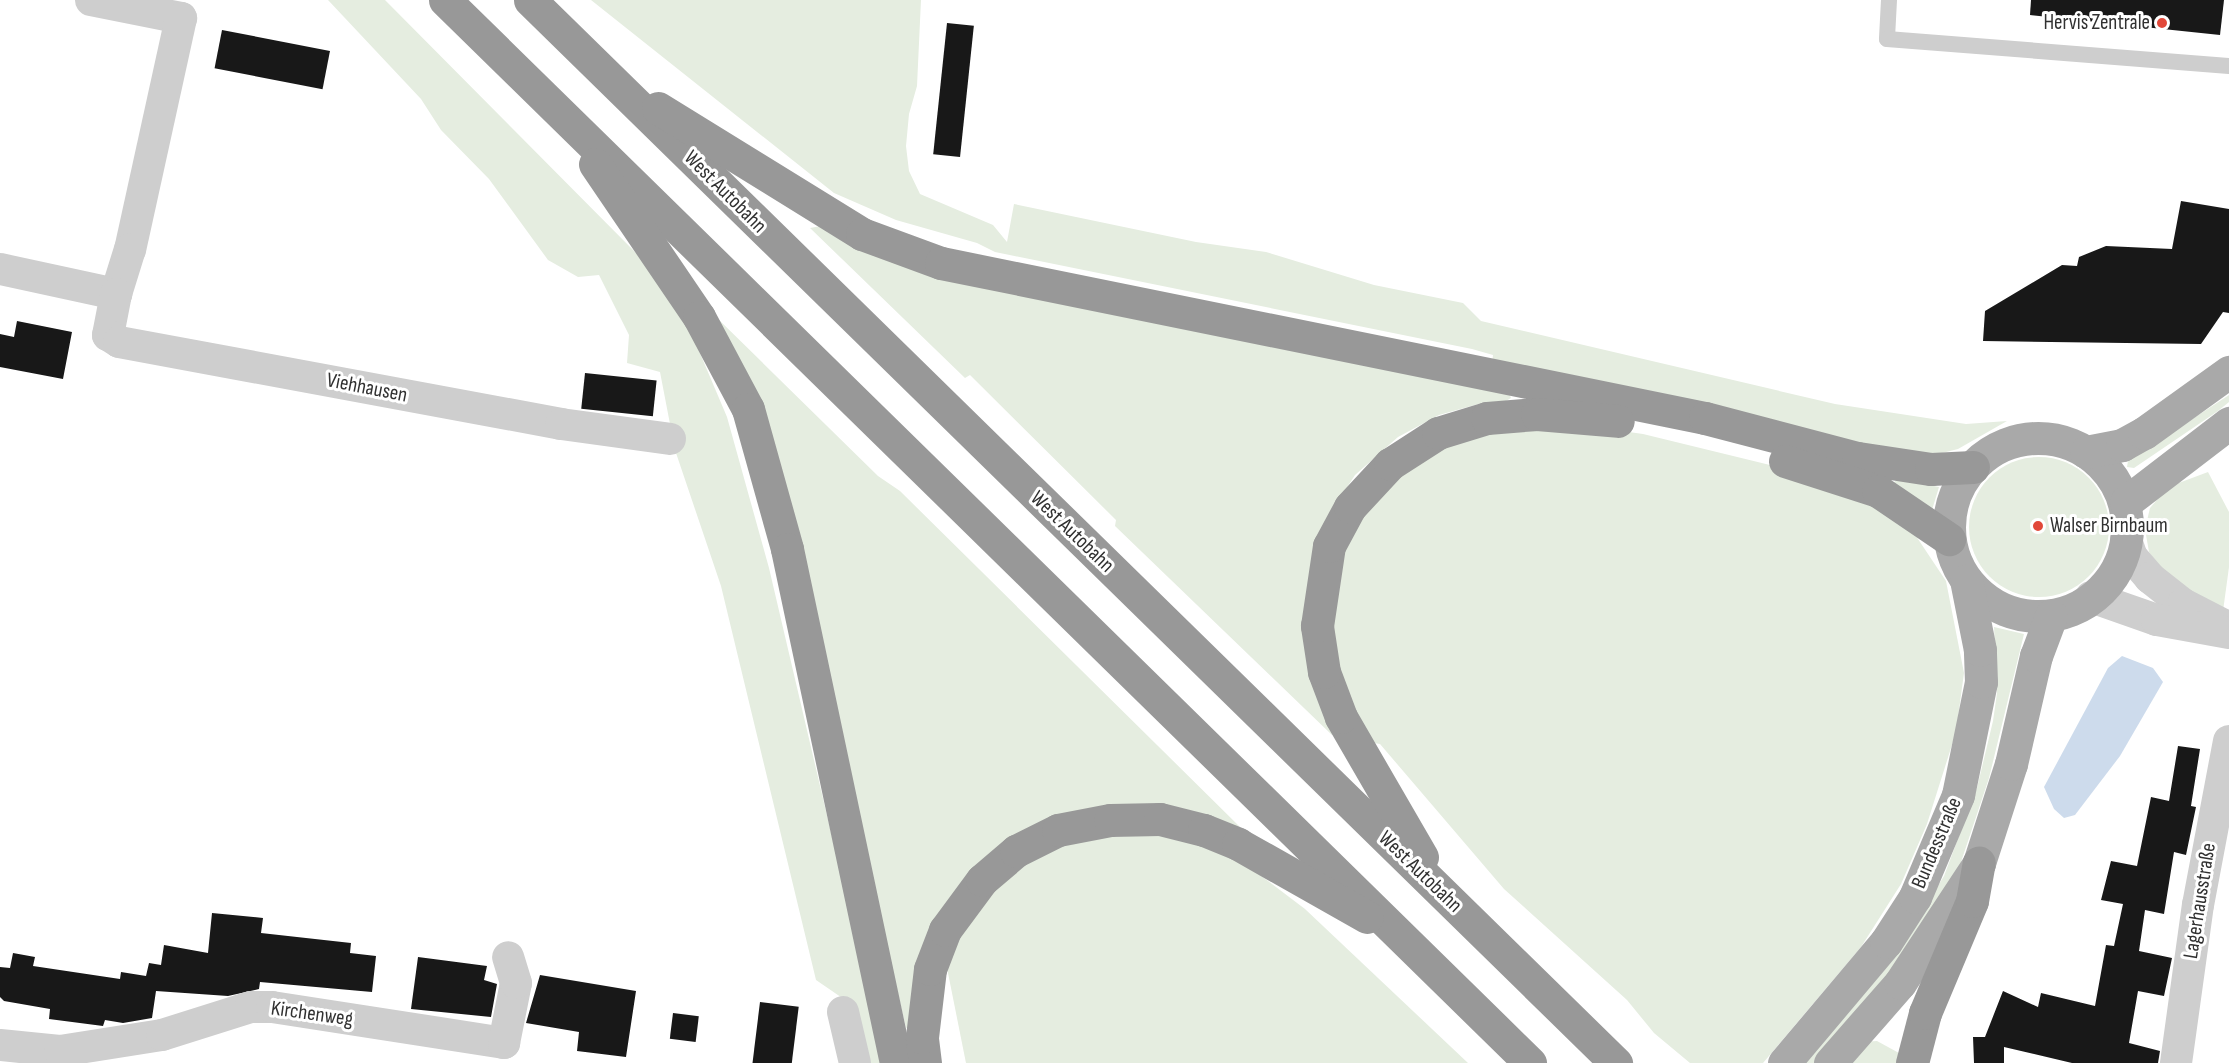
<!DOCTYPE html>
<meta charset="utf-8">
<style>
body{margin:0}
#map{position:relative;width:2229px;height:1063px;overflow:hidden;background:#fff;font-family:"Sofia Sans Condensed",sans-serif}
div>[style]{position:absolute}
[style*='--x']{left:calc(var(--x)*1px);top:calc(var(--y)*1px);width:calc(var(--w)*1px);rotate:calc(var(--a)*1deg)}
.green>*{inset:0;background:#e5ede0}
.round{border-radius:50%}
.water>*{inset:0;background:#cddbec}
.building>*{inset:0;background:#181818;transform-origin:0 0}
.service>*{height:16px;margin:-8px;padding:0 8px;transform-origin:8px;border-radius:8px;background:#cecece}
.minor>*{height:32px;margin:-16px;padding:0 16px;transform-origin:16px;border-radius:16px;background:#cecece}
.primary>*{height:33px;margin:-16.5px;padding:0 16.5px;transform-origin:16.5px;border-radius:16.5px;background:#a9a9a9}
.primary>.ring{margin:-16.5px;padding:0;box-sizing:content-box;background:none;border:33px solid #a9a9a9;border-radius:50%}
.motorway>*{height:33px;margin:-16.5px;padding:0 16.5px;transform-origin:16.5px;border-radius:16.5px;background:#989898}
.dots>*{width:16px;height:16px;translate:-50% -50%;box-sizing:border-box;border:3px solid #fff;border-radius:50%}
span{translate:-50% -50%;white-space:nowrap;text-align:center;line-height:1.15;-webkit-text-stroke:6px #fff;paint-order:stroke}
.poi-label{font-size:21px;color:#313131}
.right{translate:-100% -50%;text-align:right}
.left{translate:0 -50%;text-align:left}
.street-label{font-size:21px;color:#313131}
</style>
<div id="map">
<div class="green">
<i style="clip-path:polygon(328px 0,385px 0,637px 254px,691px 332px,727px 417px,769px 568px,885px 1063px,866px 1063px,851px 1004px,816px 980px,721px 586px,675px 450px,660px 372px,627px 363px,629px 335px,599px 275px,578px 277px,548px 260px,489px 179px,441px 130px,421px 99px)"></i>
<i style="clip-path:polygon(591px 0,921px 0,917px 86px,909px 114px,906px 146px,909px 171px,920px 194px,993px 225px,1007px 242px,1014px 204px,1196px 242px,1266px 252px,1374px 285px,1463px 303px,1481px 321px,1835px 404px,1966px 424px,2007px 421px,1958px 449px,1930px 456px,1897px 454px,1492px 364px,1493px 355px,1472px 349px,995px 252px,977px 243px,896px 220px,834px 193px)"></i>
<i style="clip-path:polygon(821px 226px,1509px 393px,1511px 398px,1506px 401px,1482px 403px,1439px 415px,1398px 437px,1355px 475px,1327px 518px,1332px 735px,1115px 526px,1116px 520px,970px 375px,965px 378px,810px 228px)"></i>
<i style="clip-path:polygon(715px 316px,878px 476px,900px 491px,1241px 828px,1011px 839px,911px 1026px,906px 1028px,885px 937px)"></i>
<i style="clip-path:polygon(2229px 395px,2229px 402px,2218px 411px,2134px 468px,2127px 467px,2128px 461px)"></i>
<i style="clip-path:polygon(1594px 427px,1643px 434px,1770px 465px,1829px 485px,1906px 521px,1946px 581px,1964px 673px,1956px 732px,1927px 824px,1901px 884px,1861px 947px,1763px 1063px,1690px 1063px,1654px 1033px,1627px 1000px,1504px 889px,1380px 744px,1374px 743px,1347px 699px,1328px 627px,1342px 544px,1364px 512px,1393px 480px,1431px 453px,1465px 437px,1505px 430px)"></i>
<i class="round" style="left:1969px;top:457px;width:140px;height:140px"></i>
<i style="clip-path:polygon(2208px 472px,2229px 512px,2229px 567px,2223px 611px,2163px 573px,2149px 552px,2145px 529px,2150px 508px,2168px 487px)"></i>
<i style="clip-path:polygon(1898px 479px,1939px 487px,1932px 510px,1893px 483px)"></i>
<i style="clip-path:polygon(1994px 627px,2024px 634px,1989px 778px,1960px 865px,1934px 916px,1818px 1063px,1802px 1063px,1894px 958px,1944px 876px,1977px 788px,1993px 721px,1997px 693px)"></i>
<i style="clip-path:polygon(1163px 835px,1206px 846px,1248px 866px,1305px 909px,1468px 1063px,966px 1063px,946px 963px,954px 941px,1008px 874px,1049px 848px,1095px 837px)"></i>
<i style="clip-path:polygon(1877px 1041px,1899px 1053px,1898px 1063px,1842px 1063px,1862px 1042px)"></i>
</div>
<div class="water">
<i style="clip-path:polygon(2122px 656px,2153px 668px,2163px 682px,2120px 756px,2075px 815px,2064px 818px,2054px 809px,2044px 787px,2108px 668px)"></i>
</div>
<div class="building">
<i style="clip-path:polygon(2031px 0,2224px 0,2220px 35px,2030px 15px)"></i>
<i style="left:947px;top:23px;width:27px;height:132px;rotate:6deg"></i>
<i style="left:222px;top:30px;width:110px;height:39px;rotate:11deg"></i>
<i style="clip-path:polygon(2181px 201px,2229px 209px,2229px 313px,2223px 312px,2201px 344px,1983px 341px,1985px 311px,2062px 265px,2077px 266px,2079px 257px,2106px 246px,2172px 249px)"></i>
<i style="clip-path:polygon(17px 321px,72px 332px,63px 379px,0 367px,0 334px,14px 337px)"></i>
<i style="left:585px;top:373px;width:72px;height:36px;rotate:6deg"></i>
<i style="clip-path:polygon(2178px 746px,2200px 749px,2191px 806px,2196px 807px,2186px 855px,2174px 852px,2164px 914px,2145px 910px,2139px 951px,2172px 958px,2164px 996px,2138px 991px,2129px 1043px,2160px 1051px,2158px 1063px,2072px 1063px,2004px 1047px,2004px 1063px,1974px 1063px,1973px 1037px,1985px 1037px,2003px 991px,2038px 1007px,2041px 993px,2095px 1006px,2106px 945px,2114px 946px,2123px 904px,2101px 900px,2111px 861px,2137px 866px,2151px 797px,2169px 801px)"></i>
<i style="clip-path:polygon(212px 913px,263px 918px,261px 933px,351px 943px,350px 953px,376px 956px,372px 992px,260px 982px,259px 989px,228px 996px,156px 991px,152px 1018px,123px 1023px,105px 1020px,103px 1026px,49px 1019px,50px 1009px,4px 1001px,0 997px,0 967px,10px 968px,13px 953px,35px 957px,33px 966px,120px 979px,121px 972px,146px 976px,149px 963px,161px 965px,164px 945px,208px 953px)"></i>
<i style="clip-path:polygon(418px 957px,487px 966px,484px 980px,497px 984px,491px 1017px,411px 1009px)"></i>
<i style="clip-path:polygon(540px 975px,636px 991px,626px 1057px,577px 1051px,579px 1032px,526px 1023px)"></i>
<i style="left:760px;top:1002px;width:39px;height:62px;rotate:7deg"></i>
<i style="left:673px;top:1013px;width:26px;height:26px;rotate:7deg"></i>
</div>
<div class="service">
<i style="--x:1889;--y:0;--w:39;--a:93"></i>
<i style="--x:1887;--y:39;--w:343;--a:4.5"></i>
</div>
<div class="minor">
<i style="--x:91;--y:0;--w:92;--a:11.3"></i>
<i style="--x:181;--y:18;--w:237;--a:102.4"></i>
<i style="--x:130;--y:249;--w:47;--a:107.3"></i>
<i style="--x:0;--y:269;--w:119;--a:12.2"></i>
<i style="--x:116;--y:294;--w:42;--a:101"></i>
<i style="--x:108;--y:335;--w:13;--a:32"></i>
<i style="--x:119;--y:342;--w:450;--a:10.5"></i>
<i style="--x:561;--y:424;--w:110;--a:7.8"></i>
<i style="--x:2126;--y:540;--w:18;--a:71"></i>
<i style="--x:2132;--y:557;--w:28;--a:49"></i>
<i style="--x:2150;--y:578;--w:42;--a:38.2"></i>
<i style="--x:2183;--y:604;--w:42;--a:27.2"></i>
<i style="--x:2091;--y:597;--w:70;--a:19.2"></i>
<i style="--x:2157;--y:620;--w:73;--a:10.2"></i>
<i style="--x:843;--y:1012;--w:52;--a:76.8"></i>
<i style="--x:0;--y:1045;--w:60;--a:5.7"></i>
<i style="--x:60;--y:1051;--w:103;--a:-8.9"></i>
<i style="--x:162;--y:1035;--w:93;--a:-17.5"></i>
<i style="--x:251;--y:1007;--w:21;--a:0"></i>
<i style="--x:272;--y:1007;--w:235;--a:8.8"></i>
<i style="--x:504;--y:1043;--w:61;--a:-78.7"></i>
<i style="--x:516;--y:983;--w:27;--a:-107"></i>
<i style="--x:2176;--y:1063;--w:160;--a:-82.1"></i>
<i style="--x:2198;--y:905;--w:167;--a:-79.3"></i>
</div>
<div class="primary">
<i class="ring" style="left:1949px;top:438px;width:145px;height:145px"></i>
<i style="--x:2086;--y:452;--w:37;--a:-11"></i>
<i style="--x:2122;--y:445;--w:25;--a:-29"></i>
<i style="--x:2144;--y:433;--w:105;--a:-35.7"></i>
<i style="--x:2126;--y:502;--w:130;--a:-37.5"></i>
<i style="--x:1784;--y:1063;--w:158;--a:-49.9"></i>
<i style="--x:1886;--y:942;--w:54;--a:-57.2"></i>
<i style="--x:1915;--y:897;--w:111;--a:-67.1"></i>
<i style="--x:1958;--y:795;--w:115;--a:-78.5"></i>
<i style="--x:1981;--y:682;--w:32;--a:-92"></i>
<i style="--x:1980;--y:650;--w:71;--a:-101.3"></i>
<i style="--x:1830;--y:1063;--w:106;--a:-48.8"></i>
<i style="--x:1900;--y:983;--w:144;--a:-56.6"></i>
<i style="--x:1979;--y:863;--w:104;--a:-72.1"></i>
<i style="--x:2011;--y:764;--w:111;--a:-77"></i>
<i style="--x:2036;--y:656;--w:43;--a:-69.4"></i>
</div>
<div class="motorway">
<i style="--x:445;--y:0;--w:1519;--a:44.41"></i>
<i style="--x:530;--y:0;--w:1520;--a:44.39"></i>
<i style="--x:658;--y:108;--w:240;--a:31.7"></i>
<i style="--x:862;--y:234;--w:84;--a:20.2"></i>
<i style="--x:941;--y:263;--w:780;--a:11.47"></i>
<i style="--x:1705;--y:418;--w:158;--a:14.7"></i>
<i style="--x:1858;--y:458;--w:74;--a:8.6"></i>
<i style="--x:1931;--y:469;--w:42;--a:-2.7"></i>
<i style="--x:595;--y:164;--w:185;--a:55.8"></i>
<i style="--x:699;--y:317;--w:104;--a:62"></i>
<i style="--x:748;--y:409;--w:145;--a:74.4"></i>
<i style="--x:787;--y:549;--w:525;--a:78.03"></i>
<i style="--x:1785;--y:461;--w:98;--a:17.9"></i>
<i style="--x:1878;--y:491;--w:86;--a:34.1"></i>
<i style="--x:1422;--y:857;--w:162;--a:-120.1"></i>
<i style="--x:1341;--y:717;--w:48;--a:-110.7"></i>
<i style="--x:1324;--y:672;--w:47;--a:-98.7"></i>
<i style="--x:1317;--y:626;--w:81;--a:-81.5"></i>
<i style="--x:1329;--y:546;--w:44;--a:-61.7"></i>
<i style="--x:1350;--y:507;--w:59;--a:-47.1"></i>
<i style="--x:1390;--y:464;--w:57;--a:-32.9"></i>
<i style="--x:1438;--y:433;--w:51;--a:-17"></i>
<i style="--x:1487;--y:418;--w:50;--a:-4.6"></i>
<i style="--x:1537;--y:414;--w:81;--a:4.9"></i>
<i style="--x:925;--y:1063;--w:26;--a:-97"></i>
<i style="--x:922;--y:1037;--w:68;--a:-83.3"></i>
<i style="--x:930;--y:969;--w:42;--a:-69"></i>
<i style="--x:945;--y:930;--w:62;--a:-53.5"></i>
<i style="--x:982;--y:880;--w:45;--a:-40.5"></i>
<i style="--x:1016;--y:851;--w:47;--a:-26.6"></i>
<i style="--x:1058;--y:830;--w:53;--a:-10.9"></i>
<i style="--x:1110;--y:820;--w:50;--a:-1.1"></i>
<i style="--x:1160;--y:819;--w:45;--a:14"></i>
<i style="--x:1204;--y:830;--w:37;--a:22"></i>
<i style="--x:1238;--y:844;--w:148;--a:29.5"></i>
<i style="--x:1912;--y:1063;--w:52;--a:-75.4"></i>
<i style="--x:1925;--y:1013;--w:121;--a:-67.2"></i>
<i style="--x:1972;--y:901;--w:39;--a:-80"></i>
</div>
<div class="dots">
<i style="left:2162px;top:23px;background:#e14839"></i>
<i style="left:2038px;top:526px;background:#e14839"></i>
</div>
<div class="poi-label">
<span class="right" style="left:2150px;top:23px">Hervis Zentrale</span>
<span class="left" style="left:2050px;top:526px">Walser Birnbaum</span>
</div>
<div class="street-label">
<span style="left:725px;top:192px;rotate:45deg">West Autobahn</span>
<span style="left:367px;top:388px;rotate:11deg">Viehhausen</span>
<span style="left:1072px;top:532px;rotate:44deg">West Autobahn</span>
<span style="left:1937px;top:843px;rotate:-67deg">Bundesstraße</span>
<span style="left:1420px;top:872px;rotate:44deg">West Autobahn</span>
<span style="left:2200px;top:901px;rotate:-81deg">Lagerhausstraße</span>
<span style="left:312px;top:1014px;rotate:8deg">Kirchenweg</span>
</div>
</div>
